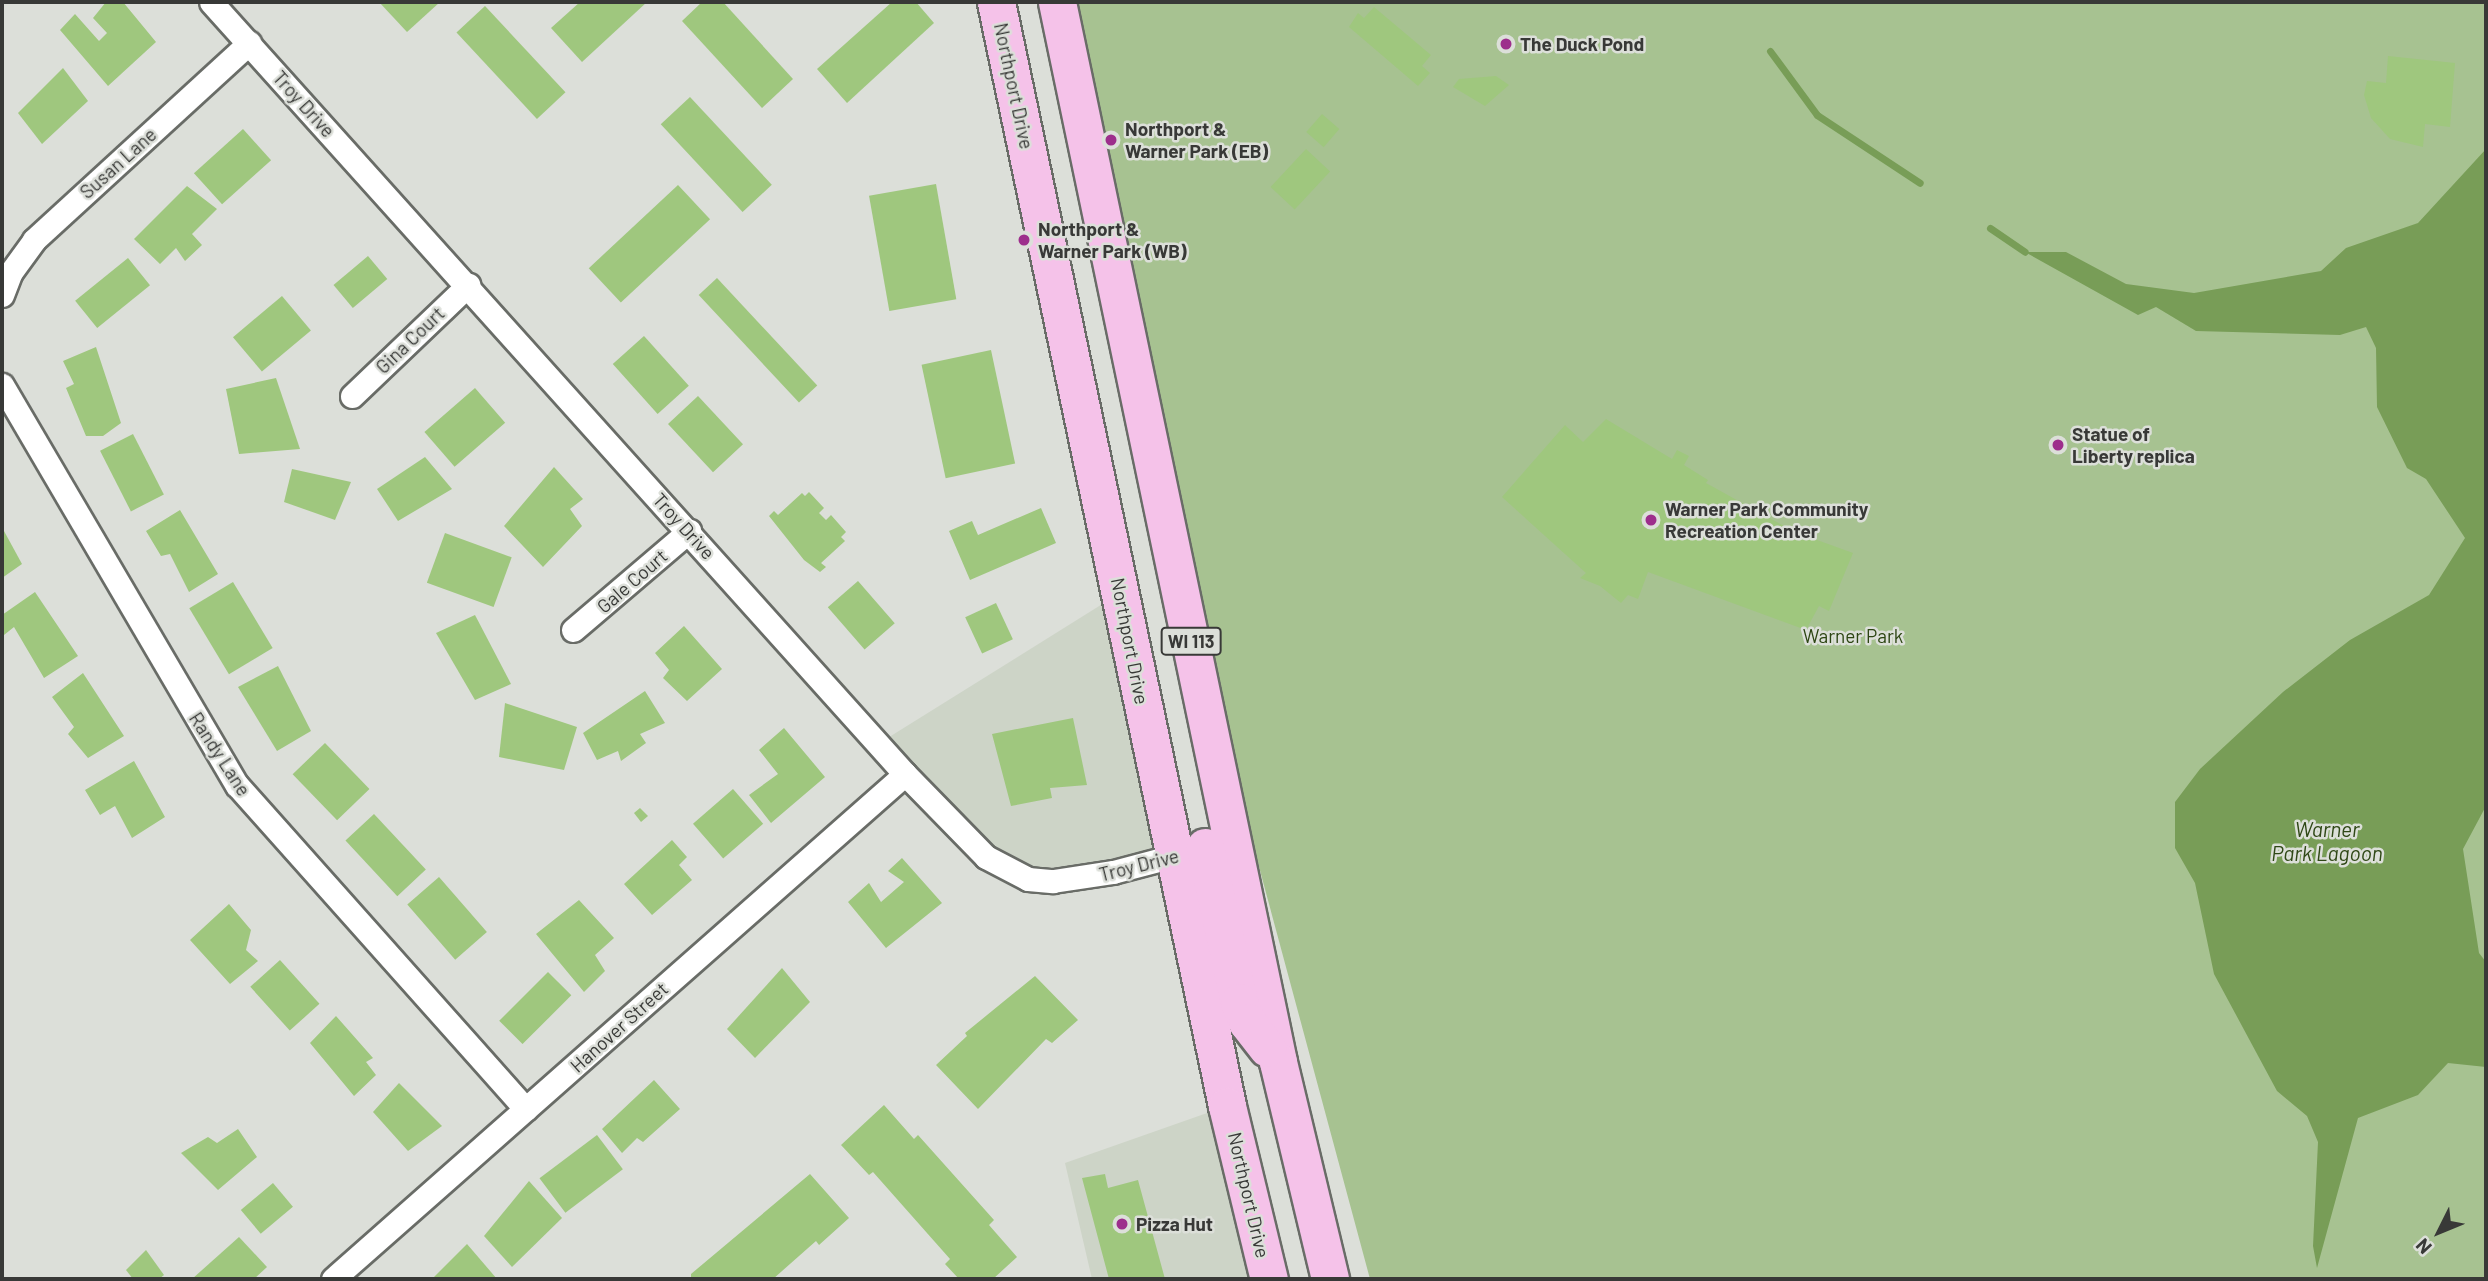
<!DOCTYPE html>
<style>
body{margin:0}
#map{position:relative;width:2488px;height:1281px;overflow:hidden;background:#dcdfd9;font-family:Barlow,sans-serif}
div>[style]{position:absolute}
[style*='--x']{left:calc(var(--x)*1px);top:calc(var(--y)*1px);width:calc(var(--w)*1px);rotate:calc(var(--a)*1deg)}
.built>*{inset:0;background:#cdd4c7}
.green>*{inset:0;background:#a7c291}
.water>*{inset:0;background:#789d57}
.stream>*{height:7px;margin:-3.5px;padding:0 3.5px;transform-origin:3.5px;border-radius:3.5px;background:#789d57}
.building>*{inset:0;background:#9fc77e;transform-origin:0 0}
.roads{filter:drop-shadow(2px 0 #696c67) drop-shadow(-2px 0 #696c67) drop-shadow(0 2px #696c67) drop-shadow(0 -2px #696c67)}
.street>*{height:23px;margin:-11.5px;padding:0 11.5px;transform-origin:11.5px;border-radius:11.5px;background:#fff}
.primary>*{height:37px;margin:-18.5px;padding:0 18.5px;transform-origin:18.5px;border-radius:18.5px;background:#f5c2e9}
.dots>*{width:19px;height:19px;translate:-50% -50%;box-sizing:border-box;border:4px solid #dcdfd9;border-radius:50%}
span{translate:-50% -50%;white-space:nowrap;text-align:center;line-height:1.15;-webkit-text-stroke:5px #dcdfd9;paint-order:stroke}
.shield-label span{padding:2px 5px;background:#dcdfd9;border:2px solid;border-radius:5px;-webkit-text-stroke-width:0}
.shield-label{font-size:18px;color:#383937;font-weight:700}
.poi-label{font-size:19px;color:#383937;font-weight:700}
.left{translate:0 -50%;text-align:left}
.street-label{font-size:19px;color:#383937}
.park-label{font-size:19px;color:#2c4512}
.water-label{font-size:21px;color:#2f4816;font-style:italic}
.frame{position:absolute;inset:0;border:4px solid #383937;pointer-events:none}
.north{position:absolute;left:2404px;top:1197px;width:70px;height:70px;-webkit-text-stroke:5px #dcdfd9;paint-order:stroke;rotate:227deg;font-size:19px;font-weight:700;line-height:28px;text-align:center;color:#383937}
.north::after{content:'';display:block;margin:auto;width:24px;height:32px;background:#383937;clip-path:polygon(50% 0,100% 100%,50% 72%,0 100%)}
</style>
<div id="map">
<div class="built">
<i style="clip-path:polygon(1120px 593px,1174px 856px,1028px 879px,878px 744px)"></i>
<i style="clip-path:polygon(1227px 1106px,1269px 1279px,1092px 1279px,1065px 1163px)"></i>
</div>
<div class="green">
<i style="clip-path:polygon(1075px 2px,2486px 2px,2486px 1279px,1370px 1279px,1227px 748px,1187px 528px)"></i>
</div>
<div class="water">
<i style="clip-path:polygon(2486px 149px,2486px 806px,2463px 849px,2479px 953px,2486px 962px,2486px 1067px,2448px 1063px,2418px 1095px,2358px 1118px,2317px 1268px,2313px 1246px,2318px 1142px,2307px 1116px,2277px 1091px,2214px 974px,2195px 883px,2175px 848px,2175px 802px,2200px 769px,2283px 692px,2350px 640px,2429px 595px,2465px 538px,2426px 479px,2407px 468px,2377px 407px,2376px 348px,2366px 327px,2340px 335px,2196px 331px,2156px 307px,2138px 315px,2025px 252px,2066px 252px,2126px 284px,2194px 293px,2321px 271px,2346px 248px,2418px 223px)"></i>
</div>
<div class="stream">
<i style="--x:1770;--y:51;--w:79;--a:53.7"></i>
<i style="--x:1817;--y:115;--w:123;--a:33.4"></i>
<i style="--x:1990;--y:228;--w:42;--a:34.4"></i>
</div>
<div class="building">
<i style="clip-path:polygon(106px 2px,123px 2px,156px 42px,108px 86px,60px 30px,75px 14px,99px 41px,107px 33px,93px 18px)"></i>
<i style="clip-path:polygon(379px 2px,440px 2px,407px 32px)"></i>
<i style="clip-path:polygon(580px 2px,647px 2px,582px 62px,551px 28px)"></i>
<i style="clip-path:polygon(702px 2px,723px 2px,793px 79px,762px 108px,682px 21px)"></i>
<i style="clip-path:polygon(892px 2px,916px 2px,934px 23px,847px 103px,817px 69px)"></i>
<i style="left:485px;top:6px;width:118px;height:39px;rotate:47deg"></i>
<i style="clip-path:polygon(1374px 7px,1431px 55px,1422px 66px,1430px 73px,1418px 86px,1349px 27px,1358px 13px,1364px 18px)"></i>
<i style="clip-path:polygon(2388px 56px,2455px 63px,2450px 127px,2425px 124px,2423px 147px,2390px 139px,2371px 118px,2364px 95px,2367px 81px,2386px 83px)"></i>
<i style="clip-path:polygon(63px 68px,88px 101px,42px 144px,18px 113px)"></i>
<i style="clip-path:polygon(1496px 76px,1509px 85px,1485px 106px,1453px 87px,1459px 79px)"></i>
<i style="left:690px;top:97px;width:120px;height:40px;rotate:47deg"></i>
<i style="left:1322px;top:114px;width:23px;height:24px;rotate:41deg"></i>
<i style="left:243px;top:129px;width:42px;height:66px;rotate:48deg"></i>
<i style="left:1306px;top:149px;width:33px;height:52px;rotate:43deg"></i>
<i style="left:936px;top:184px;width:117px;height:68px;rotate:80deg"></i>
<i style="left:678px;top:185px;width:47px;height:122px;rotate:47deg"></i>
<i style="clip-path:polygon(187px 186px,217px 209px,192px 234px,202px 245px,185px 261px,176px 248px,160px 264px,134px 239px)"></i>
<i style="left:368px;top:256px;width:30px;height:45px;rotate:50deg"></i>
<i style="left:128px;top:258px;width:35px;height:68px;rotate:51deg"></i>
<i style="left:717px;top:278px;width:147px;height:25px;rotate:47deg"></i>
<i style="left:282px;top:296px;width:45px;height:64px;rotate:50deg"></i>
<i style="left:644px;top:336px;width:67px;height:42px;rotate:48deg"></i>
<i style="clip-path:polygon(96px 347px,121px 423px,103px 436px,86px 436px,66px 388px,74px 384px,63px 361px)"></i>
<i style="left:991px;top:350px;width:116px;height:71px;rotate:78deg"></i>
<i style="clip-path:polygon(276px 378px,300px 449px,239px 454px,226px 389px)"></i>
<i style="left:475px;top:388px;width:46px;height:67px;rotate:49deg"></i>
<i style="left:698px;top:396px;width:66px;height:41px;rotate:47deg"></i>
<i style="clip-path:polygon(1606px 419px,1672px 459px,1677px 450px,1689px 456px,1684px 465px,1708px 480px,1706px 483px,1753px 509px,1795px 532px,1853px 553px,1829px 611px,1819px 606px,1806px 630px,1648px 572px,1638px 599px,1628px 595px,1621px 603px,1600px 586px,1580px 578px,1586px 573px,1502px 497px,1565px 425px,1583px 442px)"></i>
<i style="left:133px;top:434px;width:68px;height:37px;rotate:63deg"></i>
<i style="clip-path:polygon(425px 457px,452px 489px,398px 521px,377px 489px)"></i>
<i style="clip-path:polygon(554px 467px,583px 499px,570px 509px,582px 526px,543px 567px,504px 526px)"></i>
<i style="clip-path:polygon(292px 469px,351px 482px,335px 520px,284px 502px)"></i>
<i style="clip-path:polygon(809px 492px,824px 508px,819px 513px,826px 520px,831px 515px,846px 532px,841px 537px,845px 541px,821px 563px,826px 567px,820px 572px,804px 560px,769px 516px,774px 511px,778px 515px,802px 493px,805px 496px)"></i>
<i style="clip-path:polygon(1041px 508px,1056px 543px,970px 580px,949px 531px,972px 521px,978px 535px)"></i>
<i style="clip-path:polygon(180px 510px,218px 574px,189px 592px,170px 554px,161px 556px,146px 531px)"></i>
<i style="clip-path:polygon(4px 531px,22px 564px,2px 578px,2px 533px)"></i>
<i style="left:445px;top:533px;width:71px;height:53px;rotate:20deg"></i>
<i style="left:858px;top:581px;width:56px;height:40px;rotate:49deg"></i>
<i style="left:233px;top:582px;width:77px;height:51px;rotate:59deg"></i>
<i style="clip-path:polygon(35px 592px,78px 656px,44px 678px,14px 627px,4px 635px,2px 632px,2px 615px)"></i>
<i style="left:996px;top:603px;width:40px;height:34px;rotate:65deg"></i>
<i style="clip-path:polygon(475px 615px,511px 684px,475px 700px,436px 633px)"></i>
<i style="clip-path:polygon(684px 626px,722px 669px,687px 701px,663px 678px,669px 670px,655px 653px)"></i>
<i style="clip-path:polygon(278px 666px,311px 731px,277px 751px,238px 687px)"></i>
<i style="clip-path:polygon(83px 673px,124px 736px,88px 758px,68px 734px,74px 727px,52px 697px)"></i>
<i style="clip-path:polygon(645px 691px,665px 723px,640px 734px,646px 743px,621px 761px,618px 751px,597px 760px,583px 733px)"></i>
<i style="clip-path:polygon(505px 703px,577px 727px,564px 770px,499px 757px)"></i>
<i style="clip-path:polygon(1073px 718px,1087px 785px,1050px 788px,1052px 798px,1011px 806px,992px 734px)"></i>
<i style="clip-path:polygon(784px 728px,825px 777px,771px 823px,749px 795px,778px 774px,759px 750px)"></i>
<i style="left:325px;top:743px;width:64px;height:45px;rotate:46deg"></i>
<i style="clip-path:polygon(134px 761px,165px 817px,132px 838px,115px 806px,100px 815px,85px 790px)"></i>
<i style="left:733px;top:789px;width:46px;height:53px;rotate:49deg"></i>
<i style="clip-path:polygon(640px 808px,648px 816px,641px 822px,634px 813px)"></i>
<i style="left:374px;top:814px;width:76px;height:39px;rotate:47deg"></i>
<i style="clip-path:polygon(672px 840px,687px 857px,679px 865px,692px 880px,652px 915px,624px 884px)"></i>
<i style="clip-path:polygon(902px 858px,942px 903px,886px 948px,848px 902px,869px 883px,881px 902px,904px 882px,888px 871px)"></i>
<i style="left:439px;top:877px;width:73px;height:42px;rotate:49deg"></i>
<i style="clip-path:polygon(579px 900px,614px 938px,595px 955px,605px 971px,584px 992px,536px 934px)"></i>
<i style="clip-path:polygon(229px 904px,251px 930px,246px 950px,258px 961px,230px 984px,190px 940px)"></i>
<i style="left:280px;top:960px;width:59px;height:40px;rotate:48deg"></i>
<i style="clip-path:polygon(782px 968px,810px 1002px,755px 1058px,727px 1029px)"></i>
<i style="left:548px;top:972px;width:33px;height:69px;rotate:45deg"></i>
<i style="clip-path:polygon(1035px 976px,1078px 1020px,1052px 1043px,1046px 1039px,978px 1109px,936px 1065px,967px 1036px,965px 1033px)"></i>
<i style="clip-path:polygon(336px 1016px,373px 1058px,366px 1062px,376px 1075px,354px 1096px,310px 1043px)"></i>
<i style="clip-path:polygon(654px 1080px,680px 1109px,643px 1142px,637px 1138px,622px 1153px,602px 1129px)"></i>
<i style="clip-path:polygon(399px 1083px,442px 1126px,408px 1151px,373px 1112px)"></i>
<i style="clip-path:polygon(884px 1105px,914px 1139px,918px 1135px,994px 1220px,989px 1225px,1017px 1257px,993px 1279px,959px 1279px,945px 1264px,950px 1259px,873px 1172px,869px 1175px,841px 1145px)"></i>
<i style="clip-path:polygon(238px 1129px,257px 1157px,218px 1190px,181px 1153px,208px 1137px,217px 1143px)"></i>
<i style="left:597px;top:1135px;width:43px;height:72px;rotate:53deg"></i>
<i style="clip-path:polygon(810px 1174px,849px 1218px,819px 1245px,816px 1241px,773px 1279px,691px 1279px,691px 1274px)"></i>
<i style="clip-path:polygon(1105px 1174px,1108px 1188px,1138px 1180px,1165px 1279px,1109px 1279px,1082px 1178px)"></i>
<i style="clip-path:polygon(529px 1181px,562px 1218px,512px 1267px,484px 1236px)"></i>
<i style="left:273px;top:1183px;width:31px;height:42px;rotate:50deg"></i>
<i style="clip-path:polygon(239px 1237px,267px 1267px,254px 1279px,192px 1279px)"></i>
<i style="clip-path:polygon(467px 1244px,497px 1279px,432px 1279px)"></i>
<i style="clip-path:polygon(146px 1250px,164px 1275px,159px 1279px,133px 1279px,126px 1270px)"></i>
</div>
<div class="roads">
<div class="street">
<i style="--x:211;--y:2;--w:1038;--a:48.05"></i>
<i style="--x:905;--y:774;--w:116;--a:45.7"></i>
<i style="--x:986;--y:857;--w:47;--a:27.6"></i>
<i style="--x:1028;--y:879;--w:25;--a:5"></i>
<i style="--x:1053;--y:881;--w:61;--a:-8.5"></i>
<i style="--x:1113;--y:872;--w:74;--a:-14.8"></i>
<i style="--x:2;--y:295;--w:25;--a:-69"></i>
<i style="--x:11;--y:272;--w:39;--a:-54"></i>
<i style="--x:34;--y:240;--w:292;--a:-42.5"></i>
<i style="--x:2;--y:385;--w:464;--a:59.6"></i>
<i style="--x:237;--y:785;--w:434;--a:48.3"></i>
<i style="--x:352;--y:396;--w:161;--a:-43.7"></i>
<i style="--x:573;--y:630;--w:153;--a:-40.5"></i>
<i style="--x:333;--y:1279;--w:763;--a:-41.44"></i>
</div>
<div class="primary">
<i style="--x:996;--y:2;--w:1128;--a:78.18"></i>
<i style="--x:1227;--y:1106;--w:178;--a:76.4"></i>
<i style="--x:1057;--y:2;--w:1083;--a:78.22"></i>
<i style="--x:1278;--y:1062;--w:223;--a:76.5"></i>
<i style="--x:1205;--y:847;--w:159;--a:77.6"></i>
<i style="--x:1239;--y:1002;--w:22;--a:68"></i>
<i style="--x:1247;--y:1022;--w:33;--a:52"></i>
</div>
</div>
<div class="dots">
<i style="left:1506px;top:44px;background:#9d2e8c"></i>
<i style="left:1111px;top:140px;background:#9d2e8c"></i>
<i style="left:1024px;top:240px;background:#9d2e8c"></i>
<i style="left:2058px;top:445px;background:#9d2e8c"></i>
<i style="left:1651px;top:520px;background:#9d2e8c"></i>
<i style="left:1122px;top:1224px;background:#9d2e8c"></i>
</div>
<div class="shield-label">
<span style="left:1191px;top:641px">WI 113</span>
</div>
<div class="poi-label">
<span class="left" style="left:1520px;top:44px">The Duck Pond</span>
<span class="left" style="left:1125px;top:140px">Northport &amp;<br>Warner Park (EB)</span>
<span class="left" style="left:1038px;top:240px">Northport &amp;<br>Warner Park (WB)</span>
<span class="left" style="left:2072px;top:445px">Statue of<br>Liberty replica</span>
<span class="left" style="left:1665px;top:520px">Warner Park Community<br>Recreation Center</span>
<span class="left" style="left:1136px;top:1224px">Pizza Hut</span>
</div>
<div class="street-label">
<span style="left:1014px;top:86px;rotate:78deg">Northport Drive</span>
<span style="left:304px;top:104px;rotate:48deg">Troy Drive</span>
<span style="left:118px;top:163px;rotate:-42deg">Susan Lane</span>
<span style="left:410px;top:340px;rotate:-44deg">Gina Court</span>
<span style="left:684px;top:526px;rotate:48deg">Troy Drive</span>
<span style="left:632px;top:581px;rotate:-41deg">Gale Court</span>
<span style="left:1130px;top:641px;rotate:79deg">Northport Drive</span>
<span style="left:220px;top:754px;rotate:57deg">Randy Lane</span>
<span style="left:1139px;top:865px;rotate:-14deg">Troy Drive</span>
<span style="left:619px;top:1027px;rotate:-42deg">Hanover Street</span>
<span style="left:1249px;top:1195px;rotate:77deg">Northport Drive</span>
</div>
<div class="park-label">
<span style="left:1853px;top:636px">Warner Park</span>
</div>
<div class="water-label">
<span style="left:2327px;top:841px">Warner<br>Park Lagoon</span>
</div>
<div class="frame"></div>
<div class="north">N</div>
</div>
